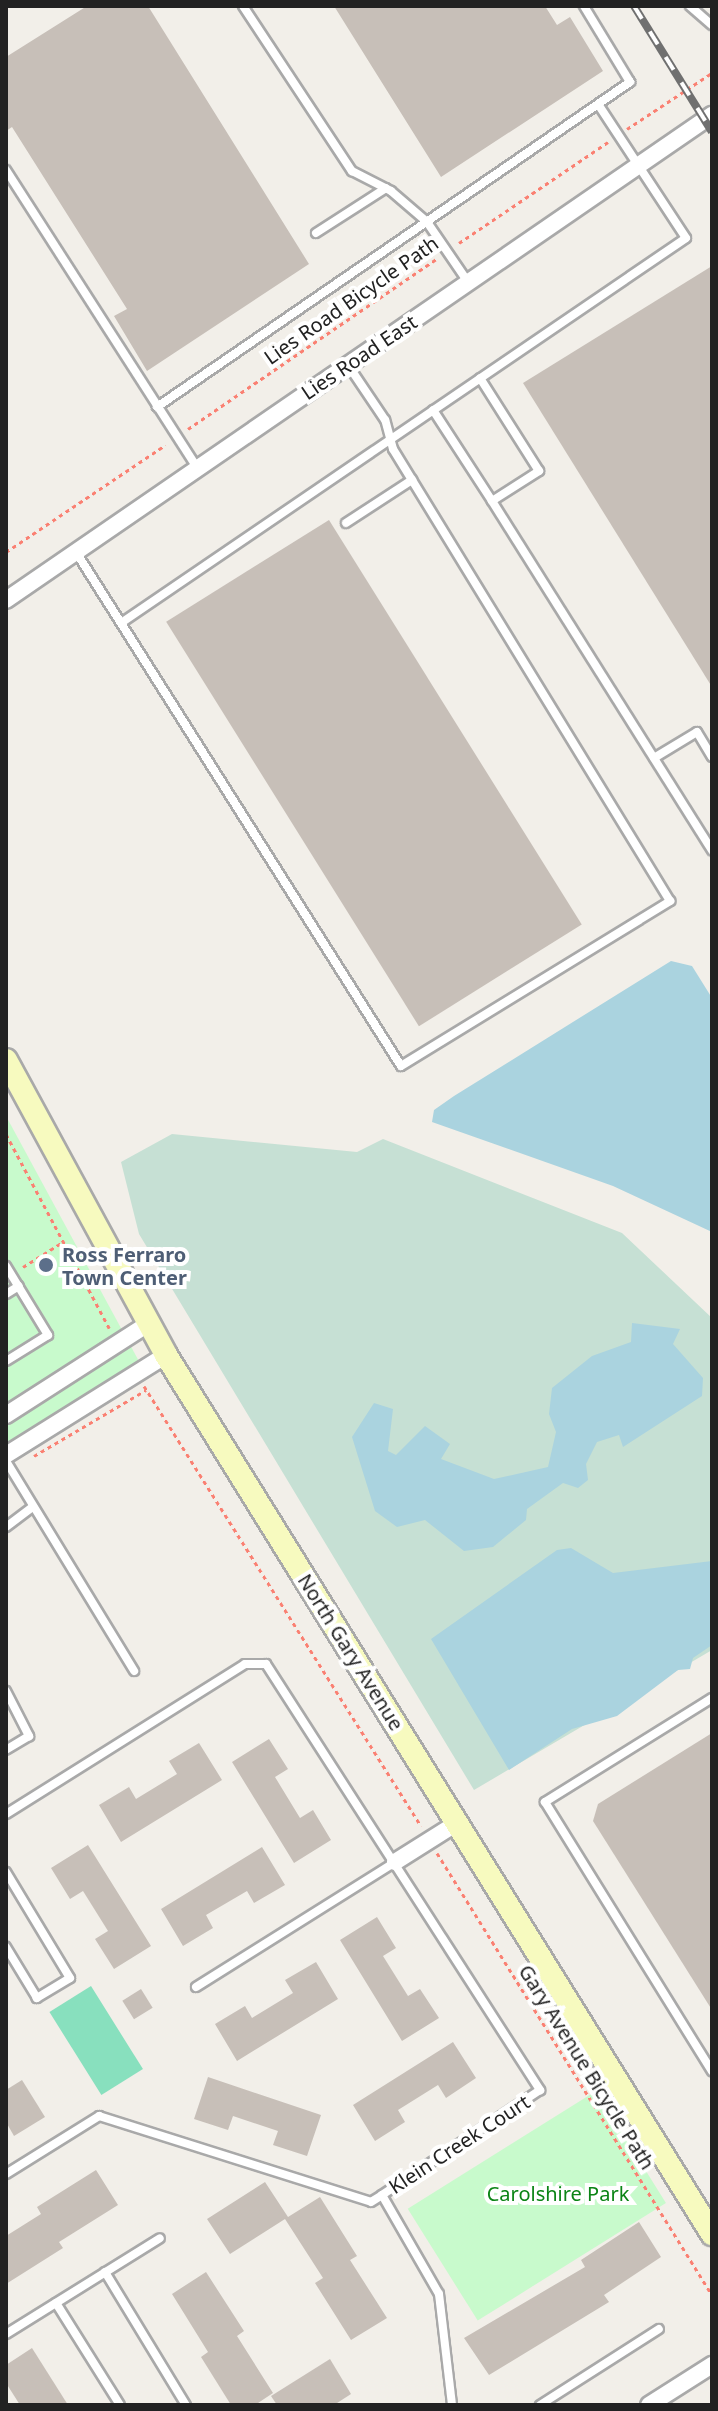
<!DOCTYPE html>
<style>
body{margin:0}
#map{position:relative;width:718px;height:2411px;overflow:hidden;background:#f2efe9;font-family:"Noto Sans",sans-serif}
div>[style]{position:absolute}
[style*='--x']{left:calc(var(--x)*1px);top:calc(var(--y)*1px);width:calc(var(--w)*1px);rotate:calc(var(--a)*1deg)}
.wetland>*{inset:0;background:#c6e0d4}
.park>*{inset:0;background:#c8facc;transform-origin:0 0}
.pitch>*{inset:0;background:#88e0be;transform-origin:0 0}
.water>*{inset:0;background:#aad3df}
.building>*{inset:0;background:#c7bfb8;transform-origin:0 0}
.path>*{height:3px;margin-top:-1.5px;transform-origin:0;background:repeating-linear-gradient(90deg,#fa8072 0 4px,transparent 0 8px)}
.roads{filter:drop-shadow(2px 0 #a9a9a9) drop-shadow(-2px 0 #a9a9a9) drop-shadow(0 2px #a9a9a9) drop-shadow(0 -2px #a9a9a9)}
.lane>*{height:8px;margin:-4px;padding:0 4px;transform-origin:4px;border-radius:4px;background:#fff}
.street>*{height:16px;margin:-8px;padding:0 8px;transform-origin:8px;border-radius:8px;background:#fff}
.secondary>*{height:22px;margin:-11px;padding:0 11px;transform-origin:11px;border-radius:11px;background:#f7fabf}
.rail>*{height:8px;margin-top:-4px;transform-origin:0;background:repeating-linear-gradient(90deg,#fff 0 15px,#707070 0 30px);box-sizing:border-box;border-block:2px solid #707070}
.dots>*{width:22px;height:22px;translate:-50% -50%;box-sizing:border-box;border:4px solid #fff;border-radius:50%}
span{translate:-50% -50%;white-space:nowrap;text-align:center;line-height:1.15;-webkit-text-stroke:8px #fff;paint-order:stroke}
.street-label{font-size:20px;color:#222}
.service-label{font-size:20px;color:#4e5e75;font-weight:700}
.left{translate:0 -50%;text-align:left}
.park-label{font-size:20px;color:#0c8416}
.frame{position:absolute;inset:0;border:8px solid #222;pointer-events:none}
</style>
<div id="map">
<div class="wetland">
<i style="clip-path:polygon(172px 1134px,357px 1152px,383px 1139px,622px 1233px,712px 1318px,712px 1650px,474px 1790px,139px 1234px,121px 1162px)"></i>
</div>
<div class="park">
<i style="clip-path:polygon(6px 1116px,141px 1365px,6px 1448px)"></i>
<i style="left:596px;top:2091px;width:132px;height:222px;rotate:58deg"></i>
</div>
<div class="pitch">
<i style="left:91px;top:1986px;width:98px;height:49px;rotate:58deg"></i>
</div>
<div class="water">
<i style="clip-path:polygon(671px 961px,692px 966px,712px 998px,712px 1232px,613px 1186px,432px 1122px,434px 1110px,454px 1096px)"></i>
<i style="clip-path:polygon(632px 1323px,680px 1329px,673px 1344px,703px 1378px,702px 1396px,623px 1447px,619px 1435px,597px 1442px,586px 1464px,588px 1480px,578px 1488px,563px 1483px,527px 1509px,526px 1520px,493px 1547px,464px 1551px,425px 1520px,397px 1527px,375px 1511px,352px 1437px,374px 1403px,393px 1409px,388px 1451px,396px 1455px,425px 1426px,450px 1444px,441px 1459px,494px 1479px,548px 1467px,556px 1432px,549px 1414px,552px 1388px,592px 1356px,631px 1342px)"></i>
<i style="clip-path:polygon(571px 1548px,613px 1573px,712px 1561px,712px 1645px,693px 1658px,690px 1669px,678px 1670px,617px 1716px,572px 1729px,509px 1770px,431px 1639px,557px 1550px)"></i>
</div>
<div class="building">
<i style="clip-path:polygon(87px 6px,148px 6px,309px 264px,147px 371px,114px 316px,127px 309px,12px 127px,6px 131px,6px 57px)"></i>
<i style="clip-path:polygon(334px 6px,545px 6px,557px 25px,570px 17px,603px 71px,441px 177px)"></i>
<i style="clip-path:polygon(712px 266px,712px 687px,523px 383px)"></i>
<i style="left:329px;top:520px;width:477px;height:192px;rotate:58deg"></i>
<i style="clip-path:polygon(712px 1733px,712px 2010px,593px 1821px,598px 1804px)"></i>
<i style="clip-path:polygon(269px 1739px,288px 1769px,275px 1777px,300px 1818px,313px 1810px,331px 1840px,294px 1863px,232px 1762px)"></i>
<i style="clip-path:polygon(199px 1743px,222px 1780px,121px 1842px,99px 1805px,129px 1787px,136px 1799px,177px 1774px,169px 1761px)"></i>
<i style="clip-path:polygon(88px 1845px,151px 1946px,114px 1969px,95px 1939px,108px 1931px,83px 1891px,70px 1899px,51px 1868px)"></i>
<i style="clip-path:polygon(262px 1847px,285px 1885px,254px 1903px,247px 1891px,206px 1915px,213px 1928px,183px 1946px,161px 1909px)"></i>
<i style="clip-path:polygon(377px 1917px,396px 1948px,383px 1956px,408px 1996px,420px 1989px,439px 2018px,402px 2041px,340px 1940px)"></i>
<i style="clip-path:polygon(316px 1962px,338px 1999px,237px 2061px,215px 2024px,245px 2006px,252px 2018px,293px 1993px,285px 1980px)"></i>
<i style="left:141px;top:1989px;width:22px;height:22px;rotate:58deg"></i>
<i style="clip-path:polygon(453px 2042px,476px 2078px,446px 2098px,438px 2085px,398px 2110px,405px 2122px,375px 2141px,353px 2105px)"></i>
<i style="clip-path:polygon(208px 2077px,321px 2115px,307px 2156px,273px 2145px,278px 2131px,233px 2116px,228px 2130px,194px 2119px)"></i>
<i style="clip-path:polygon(22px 2080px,45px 2117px,14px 2136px,6px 2122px,6px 2090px)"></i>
<i style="clip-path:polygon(96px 2170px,118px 2205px,59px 2242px,63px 2248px,6px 2284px,6px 2236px,41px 2214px,37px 2207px)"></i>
<i style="clip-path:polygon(265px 2182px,288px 2217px,320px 2197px,357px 2256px,350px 2260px,387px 2318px,351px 2340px,315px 2283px,323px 2278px,285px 2219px,230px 2254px,207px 2219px)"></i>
<i style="clip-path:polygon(639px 2222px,661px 2257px,604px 2295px,609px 2302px,489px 2375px,464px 2338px,585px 2267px,581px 2260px)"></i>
<i style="clip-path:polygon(206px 2272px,244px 2331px,237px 2336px,273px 2393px,255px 2405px,231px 2405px,201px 2357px,208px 2352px,172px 2294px)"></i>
<i style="clip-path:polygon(32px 2348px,68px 2405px,20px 2405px,6px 2383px,6px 2365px)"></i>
<i style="clip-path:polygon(330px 2359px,351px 2394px,334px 2405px,277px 2405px,271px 2396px)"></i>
</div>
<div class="path">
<i style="--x:627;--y:129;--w:102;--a:-33.4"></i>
<i style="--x:459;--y:243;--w:180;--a:-34.1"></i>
<i style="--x:188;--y:429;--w:301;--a:-34.4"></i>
<i style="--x:6;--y:552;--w:192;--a:-33.9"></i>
<i style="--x:6;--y:1134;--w:220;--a:62"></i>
<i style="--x:23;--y:1267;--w:47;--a:-32"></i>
<i style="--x:144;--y:1386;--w:520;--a:57.81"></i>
<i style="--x:34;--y:1456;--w:130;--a:-30.5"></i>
<i style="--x:437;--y:1853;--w:521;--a:58.11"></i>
</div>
<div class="roads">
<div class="lane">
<i style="--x:243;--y:6;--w:198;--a:56.6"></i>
<i style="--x:352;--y:171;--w:44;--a:27.1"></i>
<i style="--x:391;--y:191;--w:48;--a:40.7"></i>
<i style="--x:427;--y:222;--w:73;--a:55.7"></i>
<i style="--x:690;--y:6;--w:29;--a:41"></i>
<i style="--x:6;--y:170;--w:354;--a:57.3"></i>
<i style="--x:316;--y:233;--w:83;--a:-32.7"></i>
<i style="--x:157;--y:407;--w:574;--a:-34.49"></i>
<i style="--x:630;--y:82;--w:89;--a:-121.2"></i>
<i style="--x:433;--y:410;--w:108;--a:57"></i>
<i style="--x:492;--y:501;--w:56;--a:-32.6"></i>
<i style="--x:539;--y:471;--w:110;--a:-122.4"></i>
<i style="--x:492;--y:501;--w:413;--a:57.8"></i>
<i style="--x:346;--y:523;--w:79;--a:-33.1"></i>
<i style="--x:76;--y:552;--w:608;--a:57.7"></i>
<i style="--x:401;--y:1066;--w:316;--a:-31.5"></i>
<i style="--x:670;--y:901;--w:530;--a:-121.5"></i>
<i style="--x:393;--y:449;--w:30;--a:-105"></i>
<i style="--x:385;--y:420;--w:66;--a:-123.9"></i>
<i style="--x:124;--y:621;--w:680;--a:-34.27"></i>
<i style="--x:686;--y:238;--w:160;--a:-123.3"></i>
<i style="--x:654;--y:758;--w:50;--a:-31.2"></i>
<i style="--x:697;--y:732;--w:29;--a:59"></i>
<i style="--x:6;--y:1266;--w:81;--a:58.7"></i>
<i style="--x:48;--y:1335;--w:49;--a:148.2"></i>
<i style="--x:6;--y:1294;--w:15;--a:-32"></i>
<i style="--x:6;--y:1461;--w:246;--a:58.6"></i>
<i style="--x:6;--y:1527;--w:34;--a:-37"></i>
<i style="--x:6;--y:1691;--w:51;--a:62.9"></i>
<i style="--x:29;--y:1736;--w:27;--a:149"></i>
<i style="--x:712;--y:1698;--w:197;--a:148.1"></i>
<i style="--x:545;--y:1802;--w:317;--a:58.2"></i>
<i style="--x:6;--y:1814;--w:282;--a:-32.1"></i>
<i style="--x:245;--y:1664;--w:21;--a:0"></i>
<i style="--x:266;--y:1664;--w:507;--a:57.25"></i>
<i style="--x:540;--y:2090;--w:190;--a:146.4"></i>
<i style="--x:382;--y:2195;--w:114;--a:60.1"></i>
<i style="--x:439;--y:2294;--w:112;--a:83.3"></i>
<i style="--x:6;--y:1872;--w:124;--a:58.9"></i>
<i style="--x:70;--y:1978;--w:39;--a:149"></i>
<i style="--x:37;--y:1998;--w:60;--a:-121.3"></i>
<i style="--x:196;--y:1987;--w:235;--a:-32.1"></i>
<i style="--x:6;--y:2174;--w:110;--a:-31.9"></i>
<i style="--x:99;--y:2116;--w:285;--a:17.5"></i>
<i style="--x:371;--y:2202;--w:13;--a:-32"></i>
<i style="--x:105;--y:2272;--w:156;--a:58.7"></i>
<i style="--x:56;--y:2303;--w:120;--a:57.9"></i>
<i style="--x:6;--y:2334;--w:181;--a:-31.9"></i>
<i style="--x:540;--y:2405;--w:141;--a:-32.6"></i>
</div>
<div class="street">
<i style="--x:6;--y:600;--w:857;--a:-34.49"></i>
<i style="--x:6;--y:1415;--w:169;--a:-32.7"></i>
<i style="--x:6;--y:1455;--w:189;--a:-32"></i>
<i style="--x:395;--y:1862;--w:73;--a:-32.2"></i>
<i style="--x:649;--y:2405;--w:75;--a:-32.4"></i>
</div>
<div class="secondary">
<i style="--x:6;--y:1060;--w:336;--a:61.5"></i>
<i style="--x:166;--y:1355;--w:1035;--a:58.15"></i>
</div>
</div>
<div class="rail">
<i style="--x:634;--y:6;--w:148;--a:58.2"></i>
</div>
<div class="dots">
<i style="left:46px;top:1265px;background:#5c6f8a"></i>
</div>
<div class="street-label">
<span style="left:351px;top:300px;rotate:-35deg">Lies Road Bicycle Path</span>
<span style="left:359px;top:357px;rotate:-34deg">Lies Road East</span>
<span style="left:351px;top:1652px;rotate:58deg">North Gary Avenue</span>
<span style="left:587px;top:2067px;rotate:58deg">Gary Avenue Bicycle Path</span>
<span style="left:459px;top:2144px;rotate:-33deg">Klein Creek Court</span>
</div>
<div class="service-label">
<span class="left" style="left:62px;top:1266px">Ross Ferraro<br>Town Center</span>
</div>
<div class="park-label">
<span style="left:558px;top:2193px">Carolshire Park</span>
</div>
<div class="frame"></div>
</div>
